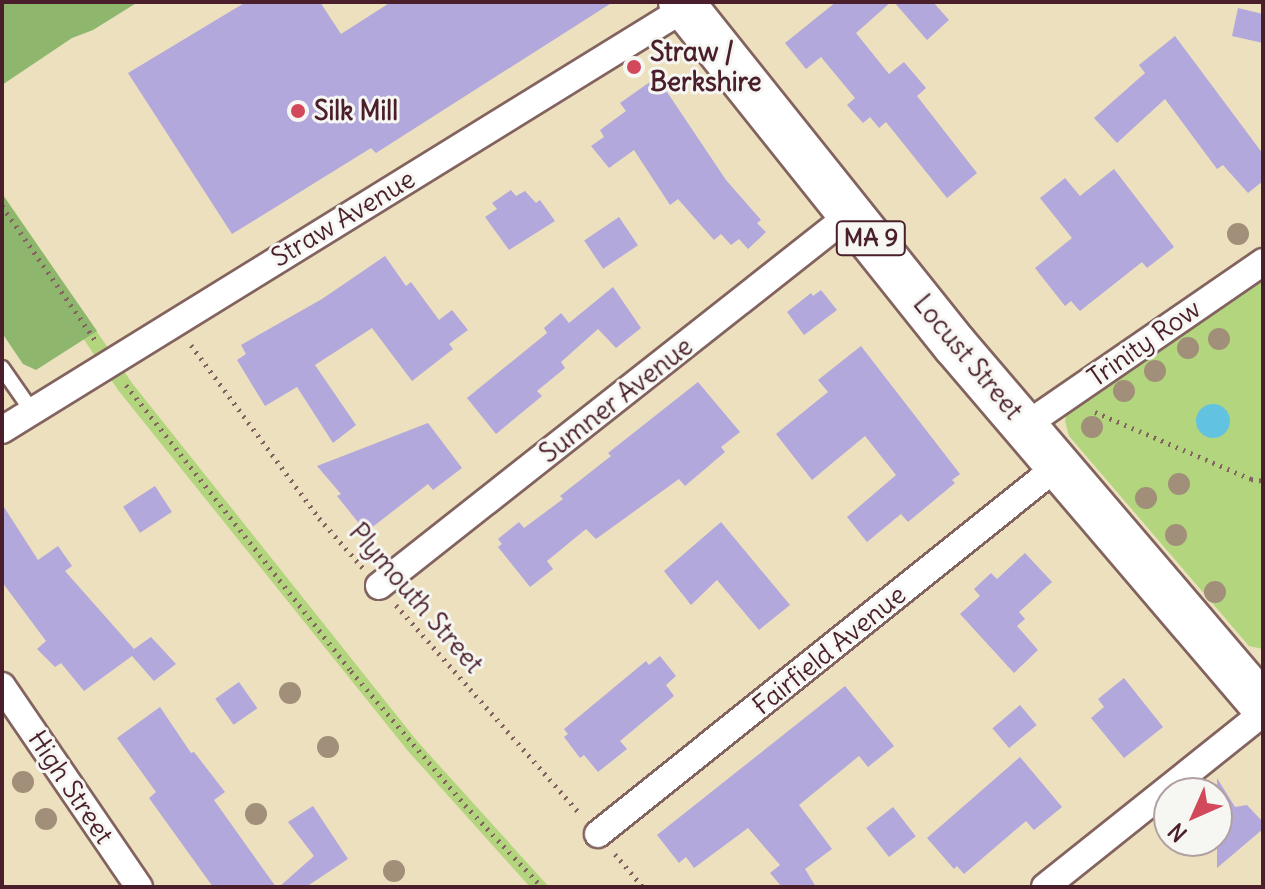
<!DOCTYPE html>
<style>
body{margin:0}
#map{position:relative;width:1265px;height:889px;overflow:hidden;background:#ece0bf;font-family:Delius,sans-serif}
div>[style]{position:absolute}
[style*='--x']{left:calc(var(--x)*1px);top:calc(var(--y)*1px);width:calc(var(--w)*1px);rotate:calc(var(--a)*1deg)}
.green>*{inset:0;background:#b3d57e}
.forest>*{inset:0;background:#8eb66d}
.water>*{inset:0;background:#61c3e0}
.round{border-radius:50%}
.building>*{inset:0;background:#b2a8db;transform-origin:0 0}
.path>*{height:5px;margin-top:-2.5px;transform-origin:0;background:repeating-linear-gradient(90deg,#83635f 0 2px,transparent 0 8px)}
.roads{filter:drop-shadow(2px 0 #83635f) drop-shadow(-2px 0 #83635f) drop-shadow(0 2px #83635f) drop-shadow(0 -2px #83635f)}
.service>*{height:14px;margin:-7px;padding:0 7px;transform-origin:7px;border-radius:7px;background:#fff}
.minor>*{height:26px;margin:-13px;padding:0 13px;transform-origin:13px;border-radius:13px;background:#fff}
.trunk>*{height:44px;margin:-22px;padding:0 22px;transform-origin:22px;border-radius:22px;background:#fff}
.trees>*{width:22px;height:22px;margin:-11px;border-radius:50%;background:#a18f79}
.dots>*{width:22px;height:22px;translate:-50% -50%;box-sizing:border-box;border:4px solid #f6f6f2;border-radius:50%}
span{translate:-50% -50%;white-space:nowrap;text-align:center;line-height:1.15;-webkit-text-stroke:6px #f6f6f2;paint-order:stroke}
.shield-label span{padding:2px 6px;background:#f6f6f2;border:2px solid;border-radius:6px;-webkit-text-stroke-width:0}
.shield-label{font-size:24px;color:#4a1f2b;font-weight:700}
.poi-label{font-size:26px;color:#4a1f2b;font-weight:700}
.left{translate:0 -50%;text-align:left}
.street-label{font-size:26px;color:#4a1f2b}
.frame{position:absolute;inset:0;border:4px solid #4a1f2b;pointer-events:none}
.north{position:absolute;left:1153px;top:777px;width:80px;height:80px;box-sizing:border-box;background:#f6f6f2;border:2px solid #b1a0a2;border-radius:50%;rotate:225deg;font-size:22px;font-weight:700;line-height:32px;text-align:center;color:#4a1f2b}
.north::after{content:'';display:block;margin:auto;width:28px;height:36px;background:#d1495b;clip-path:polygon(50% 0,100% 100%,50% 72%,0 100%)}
</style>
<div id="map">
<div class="green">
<i style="clip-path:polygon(2px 193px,132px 383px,417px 741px,549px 887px,530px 887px,408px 751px,118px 390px,2px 218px)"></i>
<i style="clip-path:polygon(1263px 271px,1263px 649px,1249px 646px,1069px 436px,1065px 421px,1068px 410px)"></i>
</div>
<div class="forest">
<i style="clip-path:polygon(2px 2px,138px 2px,93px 30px,72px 38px,2px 85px)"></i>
<i style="clip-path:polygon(2px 194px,97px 331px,36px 370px,23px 364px,2px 333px)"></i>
</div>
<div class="water">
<i class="round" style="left:1196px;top:404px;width:34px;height:34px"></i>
</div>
<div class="building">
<i style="clip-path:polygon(246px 2px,320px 2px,341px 34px,391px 2px,613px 2px,376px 153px,371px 148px,232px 234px,128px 73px)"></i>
<i style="clip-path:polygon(836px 2px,891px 2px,856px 33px,889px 74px,904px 62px,926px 88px,917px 96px,977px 173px,947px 198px,886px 122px,879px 128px,870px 117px,863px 123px,847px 105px,855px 98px,821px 57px,806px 69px,785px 43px)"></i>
<i style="clip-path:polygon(894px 2px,933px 2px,949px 20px,927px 40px)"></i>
<i style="clip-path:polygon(1238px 8px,1263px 14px,1263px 43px,1232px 36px)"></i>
<i style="clip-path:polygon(1175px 36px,1263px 154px,1263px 181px,1248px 193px,1223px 165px,1217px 169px,1165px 99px,1117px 143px,1094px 118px,1145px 73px,1139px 65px)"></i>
<i style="clip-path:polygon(657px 77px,726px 180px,761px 220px,757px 223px,766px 232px,748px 249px,739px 239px,731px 245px,721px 234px,714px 240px,678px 199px,670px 205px,634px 150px,609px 168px,591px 146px,604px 137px,600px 130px,626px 111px,620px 103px)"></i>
<i style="clip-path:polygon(1114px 169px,1174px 247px,1147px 268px,1142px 262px,1080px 311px,1071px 301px,1065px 306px,1035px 268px,1072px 238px,1040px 198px,1065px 178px,1080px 196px)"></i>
<i style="clip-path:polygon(511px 190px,516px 196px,525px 191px,536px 203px,540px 200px,555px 221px,509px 250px,485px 217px,497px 209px,492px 203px)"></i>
<i style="left:619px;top:217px;width:34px;height:42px;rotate:56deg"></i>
<i style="clip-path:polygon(385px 256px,406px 286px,411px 282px,439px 320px,452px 310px,468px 330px,449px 344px,453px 349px,412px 381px,372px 328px,315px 365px,356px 425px,333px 443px,297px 387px,265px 406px,237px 360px,246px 354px,241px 345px,322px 299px)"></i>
<i style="clip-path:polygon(613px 287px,641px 328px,616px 348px,598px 329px,561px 362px,565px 368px,537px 391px,542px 396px,496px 434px,467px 398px,547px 333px,544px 328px,561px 313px,569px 323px)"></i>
<i style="clip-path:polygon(821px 290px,837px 310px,804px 335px,787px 312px,811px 293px,813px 296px)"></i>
<i style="clip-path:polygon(861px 346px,960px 474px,952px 480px,955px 483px,908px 522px,901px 514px,867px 542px,847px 517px,896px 475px,865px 436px,812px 480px,776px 434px,828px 392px,818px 380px)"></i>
<i style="clip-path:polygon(698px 382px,740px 432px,721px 447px,725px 452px,685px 486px,679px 479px,596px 539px,586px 529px,547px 561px,553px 569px,530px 587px,498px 547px,502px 544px,498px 539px,519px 522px,524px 528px,563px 499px,560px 496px,611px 456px,608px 453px)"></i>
<i style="clip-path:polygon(428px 423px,462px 468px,433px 490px,428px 484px,366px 532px,337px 496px,341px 494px,317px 466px)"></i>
<i style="left:155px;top:486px;width:31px;height:38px;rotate:57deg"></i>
<i style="clip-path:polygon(2px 504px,38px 560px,58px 546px,72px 566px,65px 571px,134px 649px,151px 637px,176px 664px,154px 681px,132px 656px,84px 691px,61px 663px,55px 667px,37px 649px,46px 641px,2px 582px)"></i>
<i style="clip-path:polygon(721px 522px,790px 605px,759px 630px,717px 580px,691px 605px,664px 571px)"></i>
<i style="clip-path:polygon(1025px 553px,1052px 582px,1019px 612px,1025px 619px,1017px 626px,1038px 650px,1014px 673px,960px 614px,980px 596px,974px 589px,991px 573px,997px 579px)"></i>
<i style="clip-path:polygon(660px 656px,676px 676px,666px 685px,674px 696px,620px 741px,627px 749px,598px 772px,584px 755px,580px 758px,564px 737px,568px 734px,564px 729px,646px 661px,649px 665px)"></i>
<i style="clip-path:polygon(1124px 678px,1163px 727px,1124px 758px,1091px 718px,1104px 707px,1098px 699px)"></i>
<i style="left:239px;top:682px;width:32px;height:29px;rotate:55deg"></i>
<i style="clip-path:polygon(845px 686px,894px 746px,868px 767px,859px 756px,799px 805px,832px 849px,805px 869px,816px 887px,782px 887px,770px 873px,780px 865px,748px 828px,694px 868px,686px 857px,679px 863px,657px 835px)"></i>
<i style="left:1020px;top:705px;width:26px;height:36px;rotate:50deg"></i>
<i style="clip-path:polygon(160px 707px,191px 753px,194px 752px,225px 792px,214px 800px,276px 887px,213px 887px,149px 798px,156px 792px,117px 738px)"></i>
<i style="clip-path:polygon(1020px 757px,1062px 807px,1034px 830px,1026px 821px,964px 874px,957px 866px,954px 869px,927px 838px)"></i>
<i style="clip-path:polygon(1217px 778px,1235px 807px,1247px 805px,1263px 822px,1263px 829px,1217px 868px)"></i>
<i style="clip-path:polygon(313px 806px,348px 859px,306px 887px,279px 887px,314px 856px,288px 822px)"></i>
<i style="left:893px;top:807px;width:37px;height:34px;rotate:52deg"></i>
</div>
<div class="path">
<i style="--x:2;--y:206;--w:163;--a:55.2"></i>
<i style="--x:191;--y:345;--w:215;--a:53.5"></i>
<i style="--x:319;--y:518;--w:67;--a:48.7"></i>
<i style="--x:126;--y:385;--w:364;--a:51.8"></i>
<i style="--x:351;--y:671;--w:176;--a:49.6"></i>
<i style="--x:465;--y:805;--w:112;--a:46.8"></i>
<i style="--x:1095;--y:412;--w:170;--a:23.2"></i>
<i style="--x:1251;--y:479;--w:12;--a:9"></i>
<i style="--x:396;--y:605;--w:278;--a:48.6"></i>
<i style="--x:615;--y:854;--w:43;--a:49.7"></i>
</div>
<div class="roads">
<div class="service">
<i style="--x:2;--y:368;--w:52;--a:55.1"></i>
</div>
<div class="minor">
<i style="--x:1026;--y:425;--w:288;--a:-34.5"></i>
<i style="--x:2;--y:430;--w:815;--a:-31.7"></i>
<i style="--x:379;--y:586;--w:602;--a:-38.26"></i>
<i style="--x:2;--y:686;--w:243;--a:55.7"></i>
<i style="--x:598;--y:834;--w:590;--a:-38.67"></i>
<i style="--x:1045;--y:887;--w:279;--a:-38.6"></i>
</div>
<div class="trunk">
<i style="--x:681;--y:2;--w:439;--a:51.4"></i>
<i style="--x:955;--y:345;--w:474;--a:49.5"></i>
</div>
</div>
<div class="trees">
<i style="left:1238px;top:234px"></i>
<i style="left:1219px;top:339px"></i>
<i style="left:1188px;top:348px"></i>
<i style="left:1155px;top:371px"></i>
<i style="left:1124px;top:391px"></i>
<i style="left:1092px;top:427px"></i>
<i style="left:1179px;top:484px"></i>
<i style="left:1146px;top:498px"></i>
<i style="left:1176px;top:535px"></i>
<i style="left:1215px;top:592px"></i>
<i style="left:290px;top:693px"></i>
<i style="left:328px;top:747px"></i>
<i style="left:23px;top:782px"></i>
<i style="left:256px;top:814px"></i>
<i style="left:46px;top:819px"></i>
<i style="left:394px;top:871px"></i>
</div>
<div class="dots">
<i style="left:634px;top:67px;background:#d1495b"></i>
<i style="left:298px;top:111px;background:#d1495b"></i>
</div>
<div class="shield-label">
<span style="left:871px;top:238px">MA 9</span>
</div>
<div class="poi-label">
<span class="left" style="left:650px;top:67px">Straw /<br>Berkshire</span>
<span class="left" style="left:314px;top:111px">Silk Mill</span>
</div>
<div class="street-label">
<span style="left:343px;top:218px;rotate:-31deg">Straw Avenue</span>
<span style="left:1144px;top:343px;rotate:-35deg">Trinity Row</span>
<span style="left:968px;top:357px;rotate:50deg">Locust Street</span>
<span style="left:616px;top:400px;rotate:-38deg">Sumner Avenue</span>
<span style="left:416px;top:598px;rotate:49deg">Plymouth Street</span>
<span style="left:829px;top:650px;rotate:-39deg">Fairfield Avenue</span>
<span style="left:71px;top:787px;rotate:56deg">High Street</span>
</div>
<div class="frame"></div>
<div class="north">N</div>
</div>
